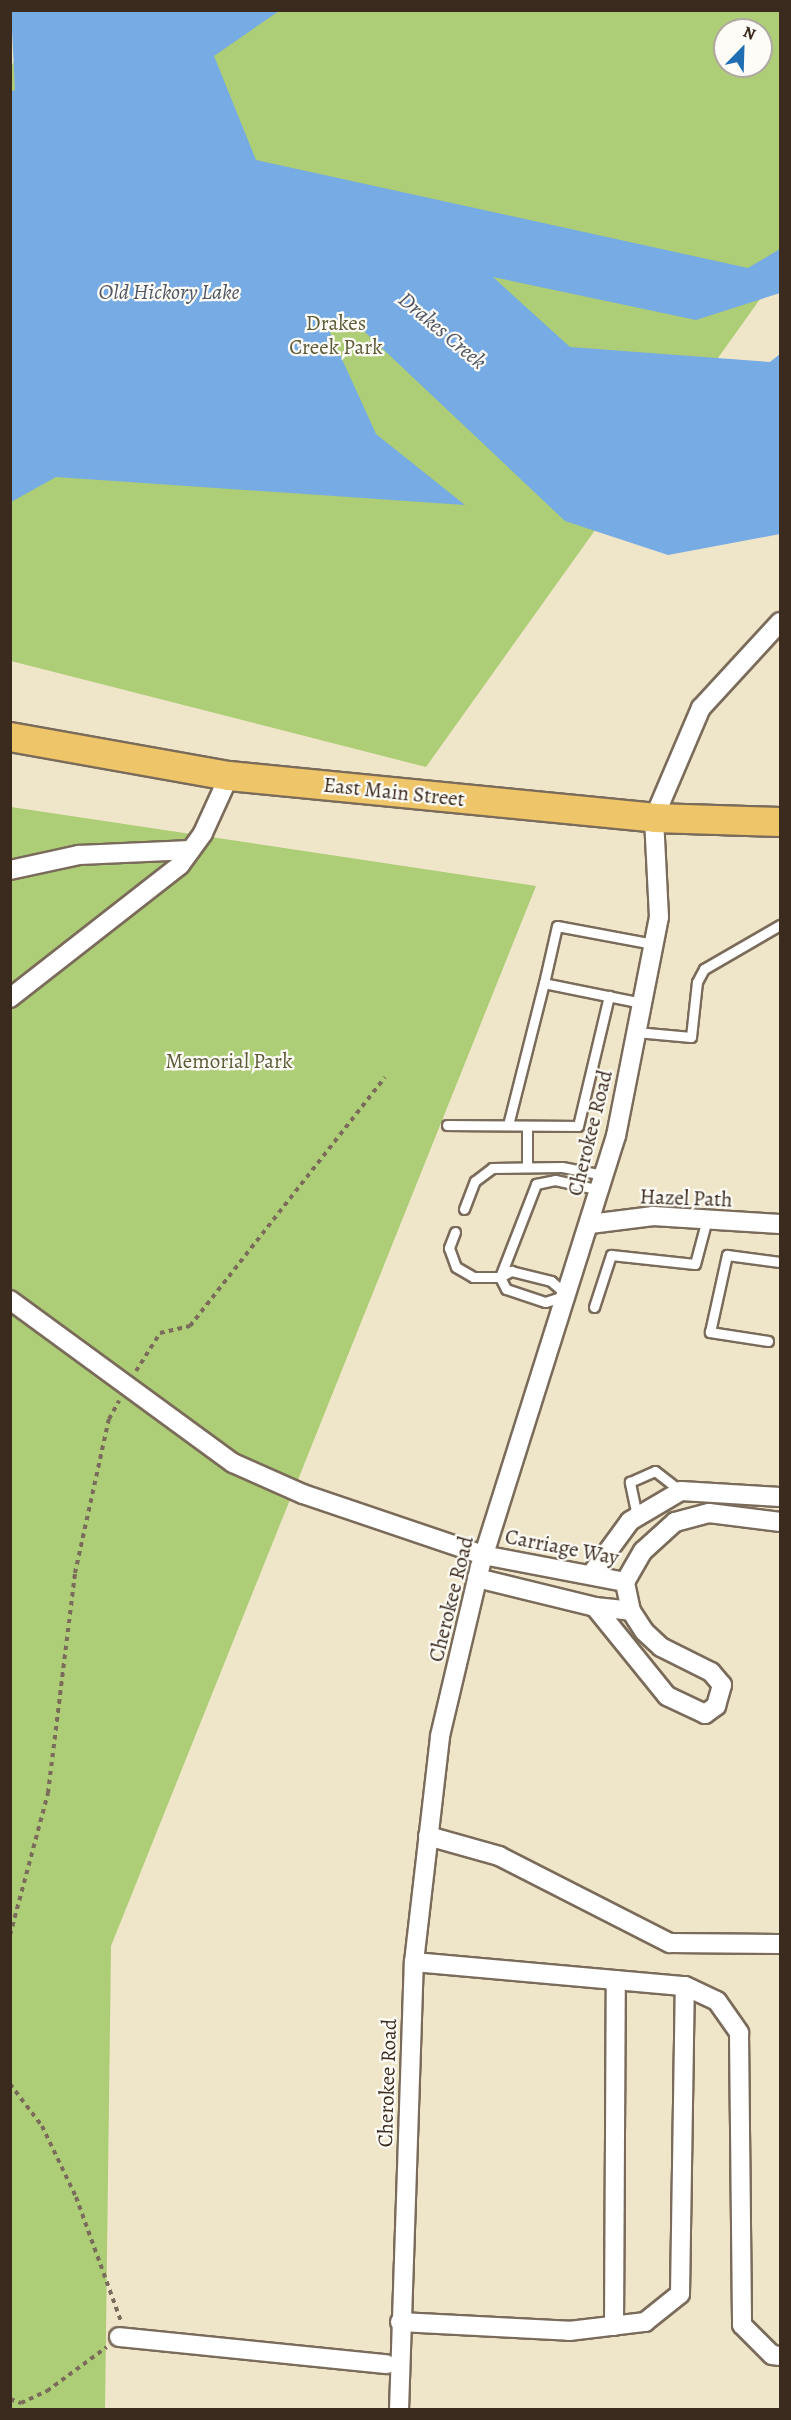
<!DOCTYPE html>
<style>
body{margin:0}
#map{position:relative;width:791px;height:2420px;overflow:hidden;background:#efe5c8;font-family:Alegreya,serif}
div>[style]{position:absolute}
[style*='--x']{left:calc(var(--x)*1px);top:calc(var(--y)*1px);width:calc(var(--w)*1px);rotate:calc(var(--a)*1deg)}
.green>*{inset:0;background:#adcd76}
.water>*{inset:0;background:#77abe4}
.path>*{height:4px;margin-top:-2px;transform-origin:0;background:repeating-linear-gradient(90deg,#7a6b5a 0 4.5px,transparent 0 9px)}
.roads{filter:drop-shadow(2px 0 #7a6b5a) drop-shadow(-2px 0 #7a6b5a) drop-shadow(0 2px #7a6b5a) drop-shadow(0 -2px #7a6b5a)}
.lane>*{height:9px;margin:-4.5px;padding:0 4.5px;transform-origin:4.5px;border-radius:4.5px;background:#fff}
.street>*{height:18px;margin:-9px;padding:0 9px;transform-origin:9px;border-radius:9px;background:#fff}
.primary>*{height:28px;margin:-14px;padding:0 14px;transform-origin:14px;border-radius:14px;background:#eec569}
span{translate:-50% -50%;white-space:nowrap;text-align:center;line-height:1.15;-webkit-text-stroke:4.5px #fdfcf7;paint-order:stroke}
.park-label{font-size:21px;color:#5d5b38}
.street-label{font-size:21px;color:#3b2a1e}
.water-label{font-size:22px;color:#505763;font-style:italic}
.frame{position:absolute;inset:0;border:12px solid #3b2a1e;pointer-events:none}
.north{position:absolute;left:713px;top:18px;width:60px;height:60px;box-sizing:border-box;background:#fdfcf7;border:2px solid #afa8a0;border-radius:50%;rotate:23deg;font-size:16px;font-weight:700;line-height:24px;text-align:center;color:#3b2a1e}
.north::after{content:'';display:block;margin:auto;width:21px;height:27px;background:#1f6fb2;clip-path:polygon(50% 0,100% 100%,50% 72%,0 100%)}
</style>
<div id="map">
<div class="green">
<i style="clip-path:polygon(evenodd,58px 11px,780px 11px,780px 271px,426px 767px,11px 661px,10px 67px,58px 11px,725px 30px,761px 30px,761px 66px,725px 66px,725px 30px)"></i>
<i style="clip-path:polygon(11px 807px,536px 886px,111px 1946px,105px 2409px,11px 2409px)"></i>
</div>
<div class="water">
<i style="clip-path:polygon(11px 10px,279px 11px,214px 56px,256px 160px,748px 268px,780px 249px,780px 293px,696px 320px,493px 277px,570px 347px,770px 362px,780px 354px,780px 534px,668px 555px,565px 521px,349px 317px,326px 324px,376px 434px,465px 505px,56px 477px,11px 502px,10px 92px,15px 90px)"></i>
</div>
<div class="path">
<i style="--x:136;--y:1371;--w:45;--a:-57.7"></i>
<i style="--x:160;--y:1333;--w:31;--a:-13"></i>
<i style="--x:190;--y:1326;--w:316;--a:-51.9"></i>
<i style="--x:10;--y:1935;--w:147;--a:-75"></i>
<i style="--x:48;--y:1793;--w:222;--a:-83"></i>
<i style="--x:75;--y:1573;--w:158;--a:-77.6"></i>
<i style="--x:109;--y:1419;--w:21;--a:-61"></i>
<i style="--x:10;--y:2084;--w:53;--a:52.7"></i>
<i style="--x:42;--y:2126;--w:79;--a:64.4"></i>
<i style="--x:76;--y:2197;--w:132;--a:70.1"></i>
<i style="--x:10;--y:2399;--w:12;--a:20"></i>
<i style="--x:21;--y:2403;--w:29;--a:-25"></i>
<i style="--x:47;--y:2391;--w:74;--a:-36.3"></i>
</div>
<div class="roads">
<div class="lane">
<i style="--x:642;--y:1003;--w:100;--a:-168.5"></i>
<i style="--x:544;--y:983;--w:58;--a:-77.2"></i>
<i style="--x:557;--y:926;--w:98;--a:10.6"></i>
<i style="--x:636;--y:1032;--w:55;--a:5.2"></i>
<i style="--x:691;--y:1037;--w:55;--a:-83.8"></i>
<i style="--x:697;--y:982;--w:15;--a:-62"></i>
<i style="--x:704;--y:969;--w:88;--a:-30.1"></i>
<i style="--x:447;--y:1125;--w:131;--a:0.4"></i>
<i style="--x:578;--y:1126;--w:134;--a:-76.6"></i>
<i style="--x:508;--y:1125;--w:146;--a:-75.8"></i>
<i style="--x:527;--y:1167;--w:41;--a:-90"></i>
<i style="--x:464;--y:1209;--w:30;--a:-69"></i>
<i style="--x:475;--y:1181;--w:21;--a:-37"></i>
<i style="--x:492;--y:1168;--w:70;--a:-0.8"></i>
<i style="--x:562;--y:1167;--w:43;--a:10.8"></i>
<i style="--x:455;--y:1232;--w:17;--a:111"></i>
<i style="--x:449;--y:1248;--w:20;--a:70"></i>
<i style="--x:456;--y:1267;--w:20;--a:30"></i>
<i style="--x:473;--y:1277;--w:27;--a:0"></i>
<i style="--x:500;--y:1277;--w:100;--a:-68.8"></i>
<i style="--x:536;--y:1184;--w:19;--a:-12"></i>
<i style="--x:555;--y:1180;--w:46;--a:12.5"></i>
<i style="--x:511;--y:1271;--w:41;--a:14"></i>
<i style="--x:551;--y:1281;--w:21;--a:41"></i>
<i style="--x:567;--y:1295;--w:23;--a:162"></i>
<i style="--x:545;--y:1302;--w:41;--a:-161.6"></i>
<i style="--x:506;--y:1289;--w:13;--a:-117"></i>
<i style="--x:500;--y:1277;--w:13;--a:-29"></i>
<i style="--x:594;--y:1307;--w:55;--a:-71.9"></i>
<i style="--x:611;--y:1255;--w:84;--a:6.1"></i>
<i style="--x:695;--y:1264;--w:47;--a:-75.1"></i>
<i style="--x:768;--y:1341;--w:59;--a:-171.2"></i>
<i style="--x:710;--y:1332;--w:79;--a:-77.6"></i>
<i style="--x:727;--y:1255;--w:53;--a:7.5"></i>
<i style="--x:637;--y:1516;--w:35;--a:-102"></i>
<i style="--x:630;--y:1482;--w:27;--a:-24"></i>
<i style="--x:655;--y:1471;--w:33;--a:38"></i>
</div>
<div class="street">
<i style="--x:10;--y:870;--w:71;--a:-12.3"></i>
<i style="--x:79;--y:855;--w:112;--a:-2.6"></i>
<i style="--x:10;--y:998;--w:216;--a:-38"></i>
<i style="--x:180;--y:865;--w:39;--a:-54"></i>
<i style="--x:203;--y:833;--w:63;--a:-65.5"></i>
<i style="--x:590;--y:1224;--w:64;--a:-7.2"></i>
<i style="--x:653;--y:1216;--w:127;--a:3.6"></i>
<i style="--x:10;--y:1300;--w:276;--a:36.2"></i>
<i style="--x:233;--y:1463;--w:77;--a:23.9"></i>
<i style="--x:303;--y:1494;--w:190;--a:18.7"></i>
<i style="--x:483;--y:1555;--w:145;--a:10.8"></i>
<i style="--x:592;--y:1573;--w:64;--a:-53.8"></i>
<i style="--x:630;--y:1521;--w:59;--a:-30.5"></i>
<i style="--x:681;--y:1491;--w:99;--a:3.5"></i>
<i style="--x:477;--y:1578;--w:122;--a:13.8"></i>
<i style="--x:595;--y:1607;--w:36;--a:6"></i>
<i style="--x:625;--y:1582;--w:36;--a:-60"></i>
<i style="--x:643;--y:1551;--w:43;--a:-42.2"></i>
<i style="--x:675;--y:1522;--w:35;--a:-15"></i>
<i style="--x:709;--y:1513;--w:72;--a:7.2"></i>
<i style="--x:595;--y:1607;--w:114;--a:51"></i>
<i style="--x:667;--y:1696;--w:42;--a:25.3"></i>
<i style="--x:705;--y:1714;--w:14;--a:-36"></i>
<i style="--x:716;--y:1706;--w:22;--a:-74"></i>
<i style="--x:722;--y:1685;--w:17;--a:-130"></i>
<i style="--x:711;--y:1672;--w:56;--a:-153.4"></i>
<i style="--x:661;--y:1647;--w:23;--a:-137"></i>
<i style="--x:644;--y:1631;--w:24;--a:-123"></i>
<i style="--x:631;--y:1611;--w:30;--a:-102"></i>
<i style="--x:428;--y:1836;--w:74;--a:15.7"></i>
<i style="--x:499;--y:1856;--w:192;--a:27"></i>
<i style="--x:670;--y:1943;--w:110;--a:0.5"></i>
<i style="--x:414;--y:1962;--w:272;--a:5.1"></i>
<i style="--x:685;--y:1986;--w:35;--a:25"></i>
<i style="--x:717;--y:2001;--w:39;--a:55"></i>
<i style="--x:739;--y:2033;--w:292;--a:89.4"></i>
<i style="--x:742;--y:2325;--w:42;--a:45"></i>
<i style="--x:772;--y:2355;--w:8;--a:7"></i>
<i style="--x:400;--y:2322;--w:169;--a:3"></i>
<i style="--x:569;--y:2331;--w:77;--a:-6.8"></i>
<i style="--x:645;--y:2322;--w:45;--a:-38.7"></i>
<i style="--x:680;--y:2294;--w:308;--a:-89.1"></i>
<i style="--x:614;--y:2326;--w:346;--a:-89.7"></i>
<i style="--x:119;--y:2337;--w:269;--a:5.8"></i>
<i style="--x:399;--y:2410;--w:448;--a:-88.1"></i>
<i style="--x:414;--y:1962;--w:227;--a:-83.4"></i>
<i style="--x:440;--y:1736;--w:174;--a:-76.7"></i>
<i style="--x:480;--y:1567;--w:452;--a:-72.5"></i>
<i style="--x:616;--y:1136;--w:223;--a:-78.9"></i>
<i style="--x:659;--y:917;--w:99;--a:-92.9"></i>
<i style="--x:654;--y:818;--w:120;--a:-66.9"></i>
<i style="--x:701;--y:708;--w:117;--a:-47.4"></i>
</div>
<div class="primary">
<i style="--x:10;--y:737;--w:222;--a:10.1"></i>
<i style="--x:229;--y:776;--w:427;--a:5.6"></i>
<i style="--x:654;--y:818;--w:126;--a:1.8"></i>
</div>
</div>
<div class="park-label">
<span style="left:336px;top:335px">Drakes<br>Creek Park</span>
<span style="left:229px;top:1061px">Memorial Park</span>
</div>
<div class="street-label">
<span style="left:394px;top:792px;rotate:6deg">East Main Street</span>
<span style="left:590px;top:1133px;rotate:-76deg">Cherokee Road</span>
<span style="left:686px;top:1198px;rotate:2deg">Hazel Path</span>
<span style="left:562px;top:1547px;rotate:11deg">Carriage Way</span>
<span style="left:451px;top:1599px;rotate:-76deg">Cherokee Road</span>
<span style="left:387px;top:2083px;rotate:-88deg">Cherokee Road</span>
</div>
<div class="water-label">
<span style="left:169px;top:293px">Old Hickory Lake</span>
<span style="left:442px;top:331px;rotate:40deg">Drakes Creek</span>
</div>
<div class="frame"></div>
<div class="north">N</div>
</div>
